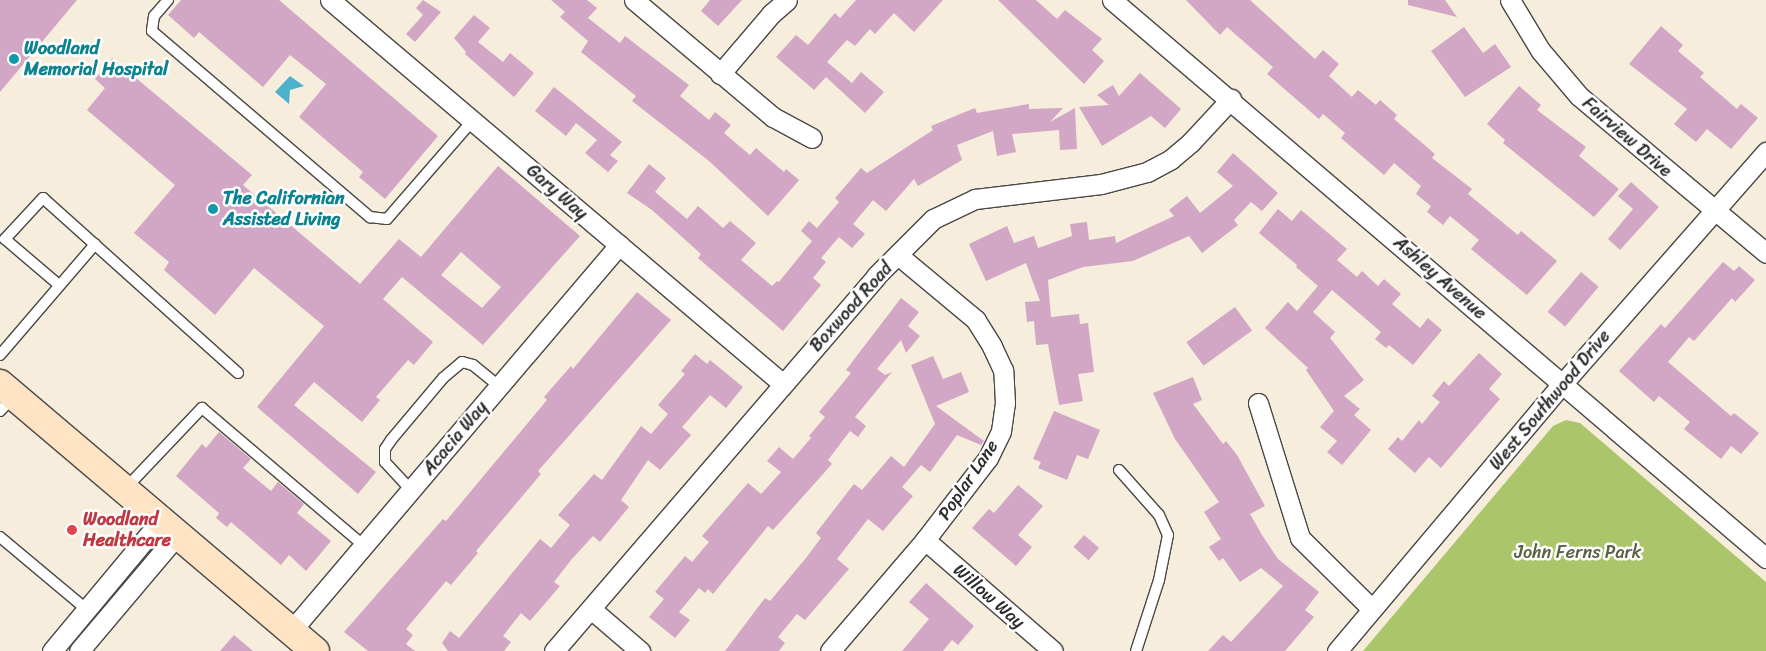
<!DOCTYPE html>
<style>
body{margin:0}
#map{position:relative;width:1766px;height:651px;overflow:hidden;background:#f7eddc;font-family:Sriracha,sans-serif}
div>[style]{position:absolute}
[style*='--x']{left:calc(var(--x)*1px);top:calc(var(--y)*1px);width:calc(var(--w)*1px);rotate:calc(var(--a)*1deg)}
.green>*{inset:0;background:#abc56a}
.water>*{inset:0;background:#4cb2cb}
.building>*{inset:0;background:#d1a7c5;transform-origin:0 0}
.roads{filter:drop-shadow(1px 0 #4a4846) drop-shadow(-1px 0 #4a4846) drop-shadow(0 1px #4a4846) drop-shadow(0 -1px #4a4846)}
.lane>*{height:10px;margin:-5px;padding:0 5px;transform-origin:5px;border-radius:5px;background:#fff}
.street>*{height:19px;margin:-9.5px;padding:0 9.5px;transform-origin:9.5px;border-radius:9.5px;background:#fff}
.secondary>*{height:28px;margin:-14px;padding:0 14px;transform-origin:14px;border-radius:14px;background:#fee4c5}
.dots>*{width:14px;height:14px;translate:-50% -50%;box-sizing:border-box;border:2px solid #fff;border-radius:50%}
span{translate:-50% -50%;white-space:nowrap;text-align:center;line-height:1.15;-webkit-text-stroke:5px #fff;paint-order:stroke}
.culture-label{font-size:18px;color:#0d838f;font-weight:700}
.left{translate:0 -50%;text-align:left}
.street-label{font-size:18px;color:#2b2b2b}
.health-label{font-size:18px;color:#be3a42;font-weight:700}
.park-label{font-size:18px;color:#586141}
</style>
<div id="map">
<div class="green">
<i style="clip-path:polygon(1566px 420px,1580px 423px,1766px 582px,1766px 651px,1363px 651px,1553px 426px)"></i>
</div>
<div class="water">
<i style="clip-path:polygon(290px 76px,304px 86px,290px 90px,289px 104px,275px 92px)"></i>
</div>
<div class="building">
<i style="clip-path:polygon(0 0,77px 0,0 92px)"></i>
<i style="clip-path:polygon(181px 0,279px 0,438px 136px,385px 199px,359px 177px,363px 172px,299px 117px,326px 84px,290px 55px,263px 87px,199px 32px,194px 38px,168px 15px)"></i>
<i style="clip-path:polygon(423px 0,441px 12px,415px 42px,406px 34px,423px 15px,416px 8px)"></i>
<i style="clip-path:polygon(551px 0,587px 0,597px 8px,588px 18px,620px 43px,625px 36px,689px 85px,680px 96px,709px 120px,715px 112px,731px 125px,724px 133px,750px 155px,756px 148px,784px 172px,786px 169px,799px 180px,768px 216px,709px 161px,632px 101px,636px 96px,581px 52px,588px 41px,560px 17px,565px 12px)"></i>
<i style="clip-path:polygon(710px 0,742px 0,718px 26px,701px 11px)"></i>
<i style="clip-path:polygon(856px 0,943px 0,914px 32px,894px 13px,875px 34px,870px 29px,855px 46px,847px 40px,827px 62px,852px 83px,861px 72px,884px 92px,865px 113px,826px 77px,814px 90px,776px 57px,796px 35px,808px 45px,835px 13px,840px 18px)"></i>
<i style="clip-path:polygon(998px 0,1036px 0,1057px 19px,1065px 10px,1102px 39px,1092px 50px,1104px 61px,1084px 84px)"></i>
<i style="clip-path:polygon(1186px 0,1250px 0,1315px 59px,1323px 50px,1339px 64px,1329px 76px,1352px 97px,1358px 90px,1376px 105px,1380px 100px,1397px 115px,1394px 119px,1435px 154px,1432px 158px,1472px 189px,1468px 194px,1518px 235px,1521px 231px,1557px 261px,1527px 295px,1471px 249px,1479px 240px,1450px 216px,1443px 225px,1427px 212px,1431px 206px,1416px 194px,1421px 186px,1394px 163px,1384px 175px,1341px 138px,1345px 133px,1323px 114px,1319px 119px,1267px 74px,1273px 67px,1227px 27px,1220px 35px)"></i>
<i style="clip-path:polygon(1408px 0,1445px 0,1457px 17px,1408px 5px)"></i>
<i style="clip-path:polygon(474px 15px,490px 28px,478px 42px,503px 62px,510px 53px,534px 73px,514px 97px,465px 54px,466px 52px,454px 38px)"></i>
<i style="clip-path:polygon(1661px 26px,1683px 45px,1678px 51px,1704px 73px,1700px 77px,1737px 109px,1741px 104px,1758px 118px,1731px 149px,1707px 129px,1696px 142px,1674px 124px,1687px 109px,1629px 64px)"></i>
<i style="clip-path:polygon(1464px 27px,1483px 53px,1495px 44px,1511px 67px,1465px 97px,1431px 51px)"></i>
<i style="clip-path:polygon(evenodd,112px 58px,252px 175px,243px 185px,360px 284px,399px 239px,421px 257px,498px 166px,580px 236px,483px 345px,402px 277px,383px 299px,433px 342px,414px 365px,408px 360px,376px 397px,380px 400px,362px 422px,314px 382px,294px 405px,376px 472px,358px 494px,257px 407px,324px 326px,254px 268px,215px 315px,164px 270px,169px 262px,134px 233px,175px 185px,87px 110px,105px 88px,95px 79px,112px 58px,461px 252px,501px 287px,482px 308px,441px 275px,461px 252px)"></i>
<i style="clip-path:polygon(1140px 73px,1181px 109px,1165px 128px,1151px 116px,1102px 146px,1079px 107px,1109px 105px,1097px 95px,1113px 85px,1119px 96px)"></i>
<i style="clip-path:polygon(1519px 86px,1541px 105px,1537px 110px,1586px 147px,1579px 156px,1619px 189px,1594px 217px,1503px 143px,1505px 140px,1487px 124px)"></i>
<i style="clip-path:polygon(554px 87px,622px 142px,610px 155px,618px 161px,608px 172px,585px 153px,597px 140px,576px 123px,566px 136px,535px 111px)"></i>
<i style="clip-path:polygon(1029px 104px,1029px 109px,1063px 108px,1050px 122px,1075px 108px,1077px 149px,1060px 150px,1059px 130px,1012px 134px,1016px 152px,997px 156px,993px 131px,957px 145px,962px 160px,918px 186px,914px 179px,886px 211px,873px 200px,853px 224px,865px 234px,852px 248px,839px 237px,821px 258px,826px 262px,813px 278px,821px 285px,783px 331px,698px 258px,701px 254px,652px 210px,627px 193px,649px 164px,666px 178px,655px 192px,687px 219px,698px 206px,723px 228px,730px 221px,756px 243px,741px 260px,772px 286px,777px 281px,779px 282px,812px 241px,801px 231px,809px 221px,817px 228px,839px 202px,835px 198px,861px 168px,867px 173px,933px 130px,931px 126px,975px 108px,977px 113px)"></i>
<i style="clip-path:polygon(1233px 153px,1278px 193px,1262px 211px,1251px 202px,1234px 220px,1238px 225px,1202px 253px,1189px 236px,1133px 261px,1083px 267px,1048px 280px,1051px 317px,1079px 314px,1080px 324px,1088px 323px,1094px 372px,1078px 374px,1083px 401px,1059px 405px,1048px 344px,1036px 345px,1034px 321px,1027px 322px,1025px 302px,1040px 301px,1026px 263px,986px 281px,969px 244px,1007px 226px,1014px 243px,1034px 236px,1038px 248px,1072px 236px,1070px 224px,1087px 222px,1089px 240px,1115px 236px,1116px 243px,1174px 216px,1169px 210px,1187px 196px,1200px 213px,1233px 186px,1217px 172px)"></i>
<i style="clip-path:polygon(1631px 182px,1659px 207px,1620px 250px,1608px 239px,1633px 209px,1618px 196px)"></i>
<i style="clip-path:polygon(1278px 209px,1292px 221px,1301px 210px,1347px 249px,1337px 260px,1357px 277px,1362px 271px,1378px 286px,1384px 279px,1401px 294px,1392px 304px,1420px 328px,1428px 318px,1442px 330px,1413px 365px,1389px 345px,1386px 348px,1375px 339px,1381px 332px,1332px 290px,1313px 312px,1335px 332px,1330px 338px,1364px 380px,1344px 396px,1360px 409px,1354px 415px,1371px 430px,1342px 465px,1327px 452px,1337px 441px,1320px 427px,1334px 411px,1306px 370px,1308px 368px,1265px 328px,1288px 302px,1297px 311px,1318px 286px,1296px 267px,1297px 265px,1259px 233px)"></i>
<i style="clip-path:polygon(1723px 262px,1734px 271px,1739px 266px,1755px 280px,1735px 302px,1732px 298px,1694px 341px,1689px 337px,1668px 362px,1731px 416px,1734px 413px,1759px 433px,1741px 454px,1731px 446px,1721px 459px,1684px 429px,1690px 422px,1659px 396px,1654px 402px,1619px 371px,1661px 324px,1665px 328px)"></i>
<i style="left:1581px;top:272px;width:23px;height:52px;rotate:40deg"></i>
<i style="clip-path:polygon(637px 292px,671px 320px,538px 471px,541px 474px,476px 551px,478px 553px,451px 585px,446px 581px,406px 629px,413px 635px,406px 644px,415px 651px,368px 651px,344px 632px,443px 519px,446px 521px,547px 400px,544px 397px,571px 366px,573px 369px)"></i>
<i style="clip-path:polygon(901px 298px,919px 312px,908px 326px,920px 336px,906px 353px,901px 340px,877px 369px,885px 375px,892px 372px,855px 417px,866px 426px,858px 437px,850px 431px,828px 460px,832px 464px,773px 530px,768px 526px,713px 594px,708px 589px,705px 593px,699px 588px,679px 612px,690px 620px,675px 638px,649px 617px,664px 599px,655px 592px,685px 556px,692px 562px,709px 542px,702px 536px,748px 483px,761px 494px,781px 472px,767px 461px,779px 447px,793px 459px,811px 438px,809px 436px,825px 417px,819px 412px,851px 373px,846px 370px)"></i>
<i style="left:1235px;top:307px;width:29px;height:60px;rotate:54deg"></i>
<i style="clip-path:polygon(1479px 353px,1502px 374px,1489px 389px,1500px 399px,1441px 468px,1429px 457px,1415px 473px,1388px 449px,1398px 437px,1402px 441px,1419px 420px,1422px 424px,1440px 402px,1432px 396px,1444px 381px,1449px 386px)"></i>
<i style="clip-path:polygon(695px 354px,707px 364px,710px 360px,743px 387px,726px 408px,710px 395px,682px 427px,691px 435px,660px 470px,648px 460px,621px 500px,629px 507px,600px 542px,593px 536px,571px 560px,554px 582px,560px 586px,530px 621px,521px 613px,503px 636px,511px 642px,504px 651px,448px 651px,442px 643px,450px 631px,459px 638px,540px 539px,551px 548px,570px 525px,558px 515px,594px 474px,602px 480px,641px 426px,651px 434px,668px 414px,658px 405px,685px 374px,681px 371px)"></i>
<i style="clip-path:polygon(933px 356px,943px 379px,961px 372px,969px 392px,936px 406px,984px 441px,981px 445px,957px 435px,930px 472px,921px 465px,902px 487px,913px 496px,883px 531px,868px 519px,837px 559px,849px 569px,805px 620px,797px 614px,778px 637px,785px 643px,779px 651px,725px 651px,765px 598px,770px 601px,806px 558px,821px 538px,816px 533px,854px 484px,862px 490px,891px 456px,904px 467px,935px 424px,911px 365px)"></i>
<i style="clip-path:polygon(1193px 377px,1202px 400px,1193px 404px,1223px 444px,1226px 441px,1237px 455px,1265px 506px,1250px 514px,1262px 535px,1278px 559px,1319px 592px,1305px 610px,1314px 617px,1285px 651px,1208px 651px,1223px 635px,1231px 642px,1283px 586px,1261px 568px,1240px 582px,1223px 558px,1219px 561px,1209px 547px,1221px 539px,1204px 512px,1219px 502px,1175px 439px,1153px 393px)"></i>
<i style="clip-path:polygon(1054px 411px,1100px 430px,1088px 459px,1077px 455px,1067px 480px,1038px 468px,1041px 462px,1033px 459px)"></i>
<i style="clip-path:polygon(219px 432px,251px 459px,243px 468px,271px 491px,278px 482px,304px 504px,297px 513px,331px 541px,306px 571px,289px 555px,281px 565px,231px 522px,227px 527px,216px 518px,219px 513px,176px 476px,202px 444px,206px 448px)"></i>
<i style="clip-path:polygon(1018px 485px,1043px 506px,1018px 535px,1032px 547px,1016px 566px,972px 528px,989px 509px,994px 513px)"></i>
<i style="left:1084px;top:535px;width:20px;height:16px;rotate:41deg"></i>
<i style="clip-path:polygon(926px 583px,974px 626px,958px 645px,952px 640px,943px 651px,902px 651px,929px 619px,909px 602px)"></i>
<i style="clip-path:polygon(234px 635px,253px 651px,220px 651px)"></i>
</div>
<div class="roads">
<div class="lane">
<i style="--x:168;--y:0;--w:21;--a:131"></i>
<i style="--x:154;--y:16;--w:15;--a:98"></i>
<i style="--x:152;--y:31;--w:287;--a:40.5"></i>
<i style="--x:370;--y:217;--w:17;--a:7"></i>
<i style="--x:387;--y:219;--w:131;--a:-49"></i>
<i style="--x:59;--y:285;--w:71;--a:-139.6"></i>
<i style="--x:5;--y:239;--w:56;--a:-47.2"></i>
<i style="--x:43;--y:198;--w:262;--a:41.9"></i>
<i style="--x:0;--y:355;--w:146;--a:-49.4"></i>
<i style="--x:0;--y:411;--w:19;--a:-47"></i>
<i style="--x:1119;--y:470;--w:60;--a:48.4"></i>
<i style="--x:1159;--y:515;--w:22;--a:66"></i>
<i style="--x:1168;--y:535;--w:46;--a:101.3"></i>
<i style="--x:1159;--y:580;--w:75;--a:107.9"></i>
<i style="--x:125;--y:489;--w:112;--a:-46.5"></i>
<i style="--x:202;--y:408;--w:213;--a:40.4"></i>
<i style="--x:411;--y:490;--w:38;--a:-133"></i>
<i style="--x:385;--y:462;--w:13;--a:-90"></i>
<i style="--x:385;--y:449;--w:11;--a:-56"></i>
<i style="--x:391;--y:440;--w:81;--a:-50"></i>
<i style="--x:443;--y:378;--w:25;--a:-40"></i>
<i style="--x:462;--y:362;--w:11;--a:15"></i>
<i style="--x:473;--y:365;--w:33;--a:39"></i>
<i style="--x:0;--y:537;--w:112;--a:39.9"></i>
</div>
<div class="street">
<i style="--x:330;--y:0;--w:594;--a:40.29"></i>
<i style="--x:634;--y:0;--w:182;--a:40.1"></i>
<i style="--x:773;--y:117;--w:44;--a:28.3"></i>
<i style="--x:1112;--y:0;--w:860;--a:40.47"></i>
<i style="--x:1510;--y:0;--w:58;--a:59"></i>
<i style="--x:1540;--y:50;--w:60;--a:49.7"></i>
<i style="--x:1579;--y:96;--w:244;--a:40"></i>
<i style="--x:720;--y:74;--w:79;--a:-49.6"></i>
<i style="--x:771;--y:14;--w:21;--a:-41"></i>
<i style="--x:1258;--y:403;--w:141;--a:72.7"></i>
<i style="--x:1300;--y:538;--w:101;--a:44.6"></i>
<i style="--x:925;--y:540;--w:169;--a:40.9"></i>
<i style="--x:591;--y:609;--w:65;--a:40.6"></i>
<i style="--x:291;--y:631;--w:507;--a:-49.64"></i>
<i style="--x:52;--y:651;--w:170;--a:-50.2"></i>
<i style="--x:79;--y:651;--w:153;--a:-49.8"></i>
<i style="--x:554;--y:651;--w:494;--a:-49.3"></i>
<i style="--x:876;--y:276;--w:81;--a:-45"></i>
<i style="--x:933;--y:219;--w:47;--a:-25.5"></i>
<i style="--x:975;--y:199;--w:127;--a:-6.8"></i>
<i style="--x:1101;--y:184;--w:48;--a:-14.6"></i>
<i style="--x:1147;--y:172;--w:27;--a:-28"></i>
<i style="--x:1171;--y:159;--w:26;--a:-40"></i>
<i style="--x:1191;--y:142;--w:59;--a:-47.1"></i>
<i style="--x:830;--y:651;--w:146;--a:-49.4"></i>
<i style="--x:925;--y:540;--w:103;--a:-52.5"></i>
<i style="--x:988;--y:458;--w:30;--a:-64"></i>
<i style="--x:1001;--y:431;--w:28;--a:-82"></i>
<i style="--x:1005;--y:403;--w:33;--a:-93"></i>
<i style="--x:1003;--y:370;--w:26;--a:-115"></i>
<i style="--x:992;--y:346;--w:31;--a:-122"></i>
<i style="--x:976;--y:320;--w:102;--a:-140.2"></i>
<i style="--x:1337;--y:651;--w:351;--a:-49.9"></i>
<i style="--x:1563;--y:383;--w:308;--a:-48.7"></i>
</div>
<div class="secondary">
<i style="--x:0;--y:384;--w:413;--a:40.3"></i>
</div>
</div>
<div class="dots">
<i style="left:14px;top:59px;background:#0f9aa8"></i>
<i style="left:213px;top:209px;background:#0f9aa8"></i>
<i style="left:72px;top:530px;background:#e0444e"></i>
</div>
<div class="culture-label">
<span class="left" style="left:24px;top:59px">Woodland<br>Memorial Hospital</span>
<span class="left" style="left:223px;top:209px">The Californian<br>Assisted Living</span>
</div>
<div class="street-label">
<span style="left:1627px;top:137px;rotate:41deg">Fairview Drive</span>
<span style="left:557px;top:192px;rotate:41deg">Gary Way</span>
<span style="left:1440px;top:278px;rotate:41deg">Ashley Avenue</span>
<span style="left:851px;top:307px;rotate:-48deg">Boxwood Road</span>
<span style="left:1550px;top:400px;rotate:-50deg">West Southwood Drive</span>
<span style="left:455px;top:438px;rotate:-50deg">Acacia Way</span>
<span style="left:968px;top:480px;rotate:-56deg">Poplar Lane</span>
<span style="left:989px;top:596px;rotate:41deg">Willow Way</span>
</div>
<div class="health-label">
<span class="left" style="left:83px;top:530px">Woodland<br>Healthcare</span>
</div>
<div class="park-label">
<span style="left:1578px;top:552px">John Ferns Park</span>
</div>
</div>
